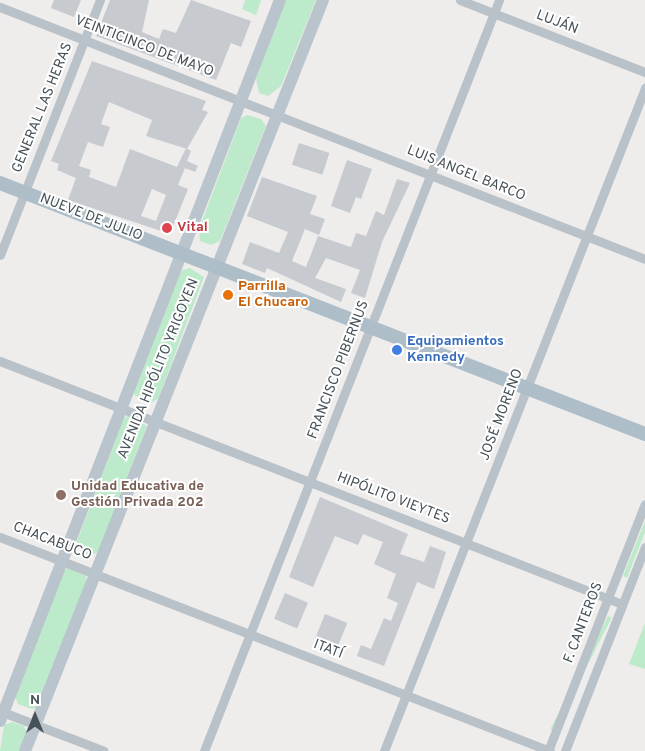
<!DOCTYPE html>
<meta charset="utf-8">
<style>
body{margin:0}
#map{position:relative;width:645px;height:751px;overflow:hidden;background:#efecec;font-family:Overpass,sans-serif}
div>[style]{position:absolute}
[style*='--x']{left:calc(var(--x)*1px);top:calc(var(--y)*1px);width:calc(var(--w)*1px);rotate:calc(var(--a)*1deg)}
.green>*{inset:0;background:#bdeaca;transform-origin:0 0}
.building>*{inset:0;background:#c7cacf;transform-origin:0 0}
.minor>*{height:9px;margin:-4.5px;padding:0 4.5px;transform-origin:4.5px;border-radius:4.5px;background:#b8c2c8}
.secondary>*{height:12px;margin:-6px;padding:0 6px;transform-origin:6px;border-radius:6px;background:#b9c4cd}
.primary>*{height:14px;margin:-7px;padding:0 7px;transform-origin:7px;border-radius:7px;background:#aebec9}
.dots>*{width:14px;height:14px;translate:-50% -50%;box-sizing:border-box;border:2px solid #fff;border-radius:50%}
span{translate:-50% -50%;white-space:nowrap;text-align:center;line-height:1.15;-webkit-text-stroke:4px #fff;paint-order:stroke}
.street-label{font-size:14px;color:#465158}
.health-label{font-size:14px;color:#be3a42;font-weight:700}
.left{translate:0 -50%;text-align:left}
.food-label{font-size:14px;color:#c56008;font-weight:700}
.shop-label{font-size:14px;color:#366cbe;font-weight:700}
.education-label{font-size:14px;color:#785e54;font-weight:700}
.north{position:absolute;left:10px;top:691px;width:50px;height:50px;-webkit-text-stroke:4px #fff;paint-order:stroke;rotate:0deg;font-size:14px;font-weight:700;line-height:20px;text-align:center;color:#465158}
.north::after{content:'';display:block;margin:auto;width:18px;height:22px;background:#465158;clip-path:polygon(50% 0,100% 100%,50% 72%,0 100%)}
</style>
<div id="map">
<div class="green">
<i style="clip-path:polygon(245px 0,261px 0,256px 15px,242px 9px)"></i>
<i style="clip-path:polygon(285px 0,316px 0,281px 86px,268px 96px,259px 93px,256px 79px)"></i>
<i style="clip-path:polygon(247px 115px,261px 119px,266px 126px,220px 241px,211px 245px,200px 241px,199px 229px,241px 118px)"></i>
<i style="clip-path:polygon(190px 268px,204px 277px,158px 399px,152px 402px,134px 395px,134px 390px,179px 271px)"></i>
<i style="clip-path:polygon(128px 416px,147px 426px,98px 553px,88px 555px,75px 546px,124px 418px)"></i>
<i style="clip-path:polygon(645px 521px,645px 532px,627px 578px,623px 576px)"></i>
<i style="clip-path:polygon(68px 568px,86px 576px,86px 583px,38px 707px,32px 709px,18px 704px,15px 696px,62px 572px)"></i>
<i style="left:608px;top:616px;width:4px;height:127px;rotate:27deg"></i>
<i style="clip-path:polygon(645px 623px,645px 669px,629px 664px)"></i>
<i style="clip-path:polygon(12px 722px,24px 726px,28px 735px,21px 751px,0 751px,4px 725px)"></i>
</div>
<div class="building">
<i style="clip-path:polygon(54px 0,81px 0,74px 17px,51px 8px)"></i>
<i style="clip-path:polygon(110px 0,149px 0,142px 32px,159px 39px,163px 29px,176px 33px,191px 0,251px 21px,241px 47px,231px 43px,216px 80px,96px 36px)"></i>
<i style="clip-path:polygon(evenodd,92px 61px,206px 101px,202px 110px,208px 112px,187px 149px,146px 136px,152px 120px,109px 102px,101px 124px,110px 127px,103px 147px,88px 142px,79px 166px,91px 170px,89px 177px,116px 187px,130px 149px,177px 167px,186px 148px,191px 151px,187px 161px,198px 166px,195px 172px,185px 168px,178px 185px,188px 189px,170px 234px,68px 200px,76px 178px,57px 170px,59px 164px,51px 161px,92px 61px,152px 189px,166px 195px,156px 221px,141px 216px,152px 189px)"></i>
<i style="left:299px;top:143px;width:32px;height:23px;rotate:18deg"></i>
<i style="clip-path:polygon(347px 160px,372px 169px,361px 199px,356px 197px,350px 213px,331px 206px)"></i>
<i style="clip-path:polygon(262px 177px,317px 196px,310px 214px,325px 219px,319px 235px,305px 229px,292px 261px,306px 267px,318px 236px,351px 247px,356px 233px,366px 236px,376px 211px,384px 215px,397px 179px,410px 183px,382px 242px,365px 298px,351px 293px,360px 270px,326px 258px,315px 278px,346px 289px,341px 302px,267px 268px,265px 273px,242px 264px,250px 242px,279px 253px,288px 232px,247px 216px)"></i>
<i style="clip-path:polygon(320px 497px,408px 534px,400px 554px,424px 562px,430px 546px,446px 552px,434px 589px,417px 582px,384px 666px,357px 656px,361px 645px,371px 649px,384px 618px,391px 621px,398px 603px,387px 598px,396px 574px,374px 564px,383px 542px,363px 534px,358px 545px,335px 536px,313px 587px,289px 577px)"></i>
<i style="left:285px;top:593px;width:25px;height:28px;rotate:23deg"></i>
<i style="left:325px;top:614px;width:24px;height:27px;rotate:22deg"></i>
</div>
<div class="minor">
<i style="--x:460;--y:0;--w:199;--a:21.3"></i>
<i style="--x:0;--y:7;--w:692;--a:21.34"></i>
<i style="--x:0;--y:255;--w:274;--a:-68.6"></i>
<i style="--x:0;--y:361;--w:668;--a:21.34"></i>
<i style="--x:0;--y:537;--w:590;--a:21.26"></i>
<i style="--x:0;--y:711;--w:111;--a:21"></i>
<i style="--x:204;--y:751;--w:807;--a:-68.55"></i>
<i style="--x:384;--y:751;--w:713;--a:-68.51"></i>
<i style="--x:548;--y:751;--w:265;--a:-68.6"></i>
<i style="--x:565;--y:751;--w:219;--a:-68.6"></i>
</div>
<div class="secondary">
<i style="--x:0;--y:721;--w:773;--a:-68.78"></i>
<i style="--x:25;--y:751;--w:808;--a:-68.36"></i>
</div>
<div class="primary">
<i style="--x:0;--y:183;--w:692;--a:21.26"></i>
</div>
<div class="dots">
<i style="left:167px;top:228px;background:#e0444e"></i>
<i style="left:228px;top:295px;background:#e8710a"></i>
<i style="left:397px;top:350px;background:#3f7fe0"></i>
<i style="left:61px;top:495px;background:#8d6e63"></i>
</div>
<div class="street-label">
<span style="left:557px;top:23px;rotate:21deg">LUJÁN</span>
<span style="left:144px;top:47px;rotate:21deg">VEINTICINCO DE MAYO</span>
<span style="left:43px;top:108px;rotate:-68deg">GENERAL LAS HERAS</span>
<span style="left:466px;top:174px;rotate:22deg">LUIS ANGEL BARCO</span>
<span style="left:91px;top:218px;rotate:21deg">NUEVE DE JULIO</span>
<span style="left:159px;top:369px;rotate:-68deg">AVENIDA HIPÓLITO YRIGOYEN</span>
<span style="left:339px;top:370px;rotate:-69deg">FRANCISCO PIBERNUS</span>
<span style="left:502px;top:415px;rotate:-69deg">JOSÉ MORENO</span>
<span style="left:393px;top:499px;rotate:21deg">HIPÓLITO VIEYTES</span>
<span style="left:52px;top:542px;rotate:21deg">CHACABUCO</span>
<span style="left:584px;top:623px;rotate:-69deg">F. CANTEROS</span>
<span style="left:328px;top:650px;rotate:21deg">ITATÍ</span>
</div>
<div class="health-label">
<span class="left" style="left:177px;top:228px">Vital</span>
</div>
<div class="food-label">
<span class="left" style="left:238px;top:295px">Parrilla<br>El Chucaro</span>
</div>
<div class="shop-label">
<span class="left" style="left:407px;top:350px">Equipamientos<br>Kennedy</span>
</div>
<div class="education-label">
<span class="left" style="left:71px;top:495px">Unidad Educativa de<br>Gestión Privada 202</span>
</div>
<div class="north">N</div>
</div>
